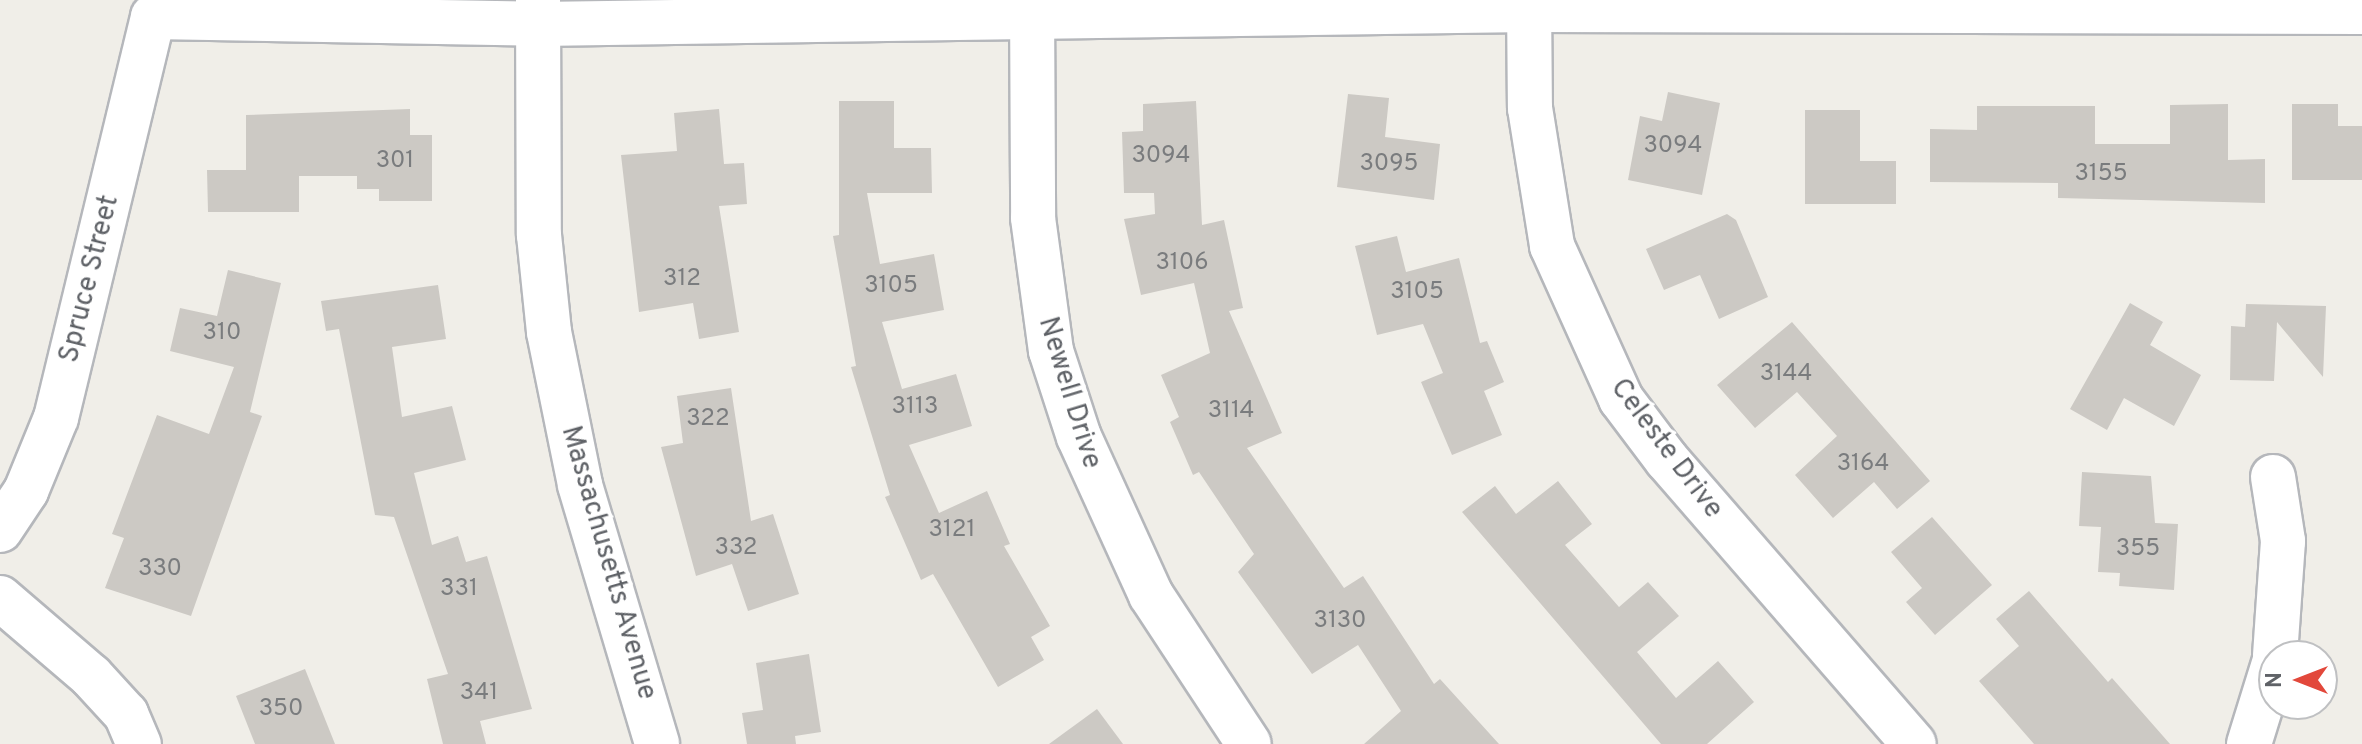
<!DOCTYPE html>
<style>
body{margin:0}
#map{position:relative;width:2362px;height:744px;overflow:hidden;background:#f0eee8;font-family:Overpass,sans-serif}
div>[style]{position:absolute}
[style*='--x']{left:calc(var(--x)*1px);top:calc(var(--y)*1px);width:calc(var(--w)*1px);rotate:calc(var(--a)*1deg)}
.building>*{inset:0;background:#ccc9c4}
.roads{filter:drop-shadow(2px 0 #b5b7bb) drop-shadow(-2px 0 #b5b7bb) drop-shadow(0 2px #b5b7bb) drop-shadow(0 -2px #b5b7bb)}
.minor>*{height:44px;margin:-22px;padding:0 22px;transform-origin:22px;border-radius:22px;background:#fff}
span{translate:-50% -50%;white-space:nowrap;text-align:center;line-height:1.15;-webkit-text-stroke:6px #fff;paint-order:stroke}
.number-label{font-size:24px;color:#7a7c7e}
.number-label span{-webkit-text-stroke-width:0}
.street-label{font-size:28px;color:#5f6267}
.north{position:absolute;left:2258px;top:640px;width:80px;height:80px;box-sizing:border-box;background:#fff;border:2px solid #bfc0c2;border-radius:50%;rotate:270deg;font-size:22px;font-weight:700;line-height:32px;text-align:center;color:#5f6267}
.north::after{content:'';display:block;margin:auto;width:28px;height:36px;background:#e2483b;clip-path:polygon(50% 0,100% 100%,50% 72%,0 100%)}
</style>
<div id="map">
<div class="building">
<i style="clip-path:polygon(1668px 92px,1720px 103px,1702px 195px,1628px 180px,1640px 116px,1662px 121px)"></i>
<i style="clip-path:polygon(1348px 94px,1389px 98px,1385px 137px,1440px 144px,1434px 200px,1337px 187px)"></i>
<i style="clip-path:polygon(839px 101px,894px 101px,894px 148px,931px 148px,932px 193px,867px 193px,880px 264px,934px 254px,944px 310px,882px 322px,902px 389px,956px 374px,972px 426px,909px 445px,939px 513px,987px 491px,1010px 544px,1004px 546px,1050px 626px,1031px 637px,1044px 660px,998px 687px,933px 574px,921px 580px,885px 497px,890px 495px,851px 367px,856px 366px,833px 236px,839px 235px)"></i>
<i style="clip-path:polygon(1196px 101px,1202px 225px,1224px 220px,1243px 308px,1229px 311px,1282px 433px,1247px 448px,1344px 588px,1363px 576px,1434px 684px,1440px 679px,1499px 744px,1364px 744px,1401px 711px,1358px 645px,1312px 674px,1238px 572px,1254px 554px,1199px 472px,1193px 475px,1170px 422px,1179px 417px,1161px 375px,1210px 353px,1194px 283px,1141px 295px,1124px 219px,1155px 214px,1154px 193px,1124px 193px,1122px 132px,1143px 131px,1143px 104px)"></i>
<i style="clip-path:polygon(2228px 104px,2228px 160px,2265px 159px,2265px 203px,2058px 198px,2058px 183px,1930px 182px,1930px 129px,1977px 130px,1977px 106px,2095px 106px,2095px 144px,2170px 144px,2170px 105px)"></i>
<i style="clip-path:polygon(2292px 104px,2338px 104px,2338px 126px,2362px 126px,2362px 180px,2292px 180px)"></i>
<i style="clip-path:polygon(410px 109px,410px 135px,432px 135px,432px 201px,379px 201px,379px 189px,357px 189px,357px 176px,299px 176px,299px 212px,208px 212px,207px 170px,246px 170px,246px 115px)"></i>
<i style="clip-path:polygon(719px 109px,724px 164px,744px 163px,747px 204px,719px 206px,739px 332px,699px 339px,693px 303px,639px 312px,621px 155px,677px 151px,674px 113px)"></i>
<i style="clip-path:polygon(1805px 110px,1860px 110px,1860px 161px,1896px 161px,1896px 204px,1805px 204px)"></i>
<i style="clip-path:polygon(1727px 214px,1736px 220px,1768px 297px,1719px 319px,1700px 275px,1664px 290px,1646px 249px)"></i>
<i style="clip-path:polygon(1397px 236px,1406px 272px,1459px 258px,1480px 343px,1487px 341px,1504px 382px,1484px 391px,1502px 435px,1452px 455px,1421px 382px,1443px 373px,1423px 324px,1377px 335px,1355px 246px)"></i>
<i style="clip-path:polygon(228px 270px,281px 283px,250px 412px,262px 416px,191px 616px,105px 588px,124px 538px,112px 534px,157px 415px,209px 434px,234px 367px,170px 351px,180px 308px,217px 316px)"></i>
<i style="clip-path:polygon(438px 285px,446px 339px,392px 347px,402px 417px,452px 406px,466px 460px,414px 473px,432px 545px,458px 536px,466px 562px,487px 556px,532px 709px,480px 721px,486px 744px,443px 744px,427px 679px,448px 674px,394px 517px,375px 515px,339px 329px,326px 331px,321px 301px)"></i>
<i style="clip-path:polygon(2130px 303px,2163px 322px,2150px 345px,2201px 375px,2174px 426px,2124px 398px,2107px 430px,2070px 409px)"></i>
<i style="clip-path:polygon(2246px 304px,2326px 306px,2323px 377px,2277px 322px,2274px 381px,2230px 380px,2231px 326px,2245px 327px)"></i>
<i style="clip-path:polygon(1792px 322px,1930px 481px,1897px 509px,1874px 482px,1833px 518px,1795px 475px,1837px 436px,1797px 392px,1755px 428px,1717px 385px)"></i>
<i style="clip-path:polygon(731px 388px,751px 521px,773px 514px,799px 594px,748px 611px,732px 564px,696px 576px,661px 447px,683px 443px,677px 396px)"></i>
<i style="clip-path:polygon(2082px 472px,2151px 476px,2155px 523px,2178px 524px,2174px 590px,2119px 586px,2120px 573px,2098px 572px,2101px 527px,2079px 526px)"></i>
<i style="clip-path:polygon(1558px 481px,1592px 524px,1565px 545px,1619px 607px,1648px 582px,1679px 616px,1637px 652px,1676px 698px,1718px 661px,1754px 702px,1707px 744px,1661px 744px,1462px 512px,1495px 486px,1516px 514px)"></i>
<i style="clip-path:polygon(1932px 517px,1992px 585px,1935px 635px,1906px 602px,1922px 588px,1891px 552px)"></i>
<i style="clip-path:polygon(2029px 591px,2108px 682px,2112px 678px,2170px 744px,2034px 744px,1979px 681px,2019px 646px,1996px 619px)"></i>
<i style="clip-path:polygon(809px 654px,821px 732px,795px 736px,796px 744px,747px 744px,742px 713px,763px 710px,756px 663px)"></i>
<i style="clip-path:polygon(305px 669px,335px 744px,255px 744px,236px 696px)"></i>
<i style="clip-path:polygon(1097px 709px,1123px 744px,1049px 744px)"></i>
</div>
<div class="roads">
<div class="minor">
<i style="--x:538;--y:0;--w:235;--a:89.8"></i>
<i style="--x:539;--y:235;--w:98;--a:84.1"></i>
<i style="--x:549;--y:332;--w:156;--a:78.5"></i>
<i style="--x:580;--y:485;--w:270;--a:73.4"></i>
<i style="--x:1032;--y:0;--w:218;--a:89.7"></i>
<i style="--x:1033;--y:218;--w:134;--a:82.3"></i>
<i style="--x:1051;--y:351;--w:90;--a:72"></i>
<i style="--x:1079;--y:437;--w:174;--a:65.5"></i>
<i style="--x:1151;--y:595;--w:178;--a:56.7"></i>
<i style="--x:1529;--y:0;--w:108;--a:89.5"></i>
<i style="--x:1530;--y:108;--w:140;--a:80.9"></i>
<i style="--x:1552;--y:246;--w:168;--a:65.7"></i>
<i style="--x:1621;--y:399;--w:76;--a:53"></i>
<i style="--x:1667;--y:460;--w:376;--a:49"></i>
<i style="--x:2273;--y:477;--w:65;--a:81.1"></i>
<i style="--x:2283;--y:541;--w:115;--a:94"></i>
<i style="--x:0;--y:530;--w:47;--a:-56.3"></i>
<i style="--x:26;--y:491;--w:79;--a:-67.7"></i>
<i style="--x:56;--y:418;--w:413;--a:-76.4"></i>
<i style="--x:153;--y:17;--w:385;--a:1"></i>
<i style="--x:538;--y:24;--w:991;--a:-0.81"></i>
<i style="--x:1529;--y:10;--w:833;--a:0.14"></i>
<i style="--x:0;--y:598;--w:120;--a:40.6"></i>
<i style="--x:91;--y:676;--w:52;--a:47.4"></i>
<i style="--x:126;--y:714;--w:33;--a:67"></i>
<i style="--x:2249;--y:744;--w:85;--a:-72.8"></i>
</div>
</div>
<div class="number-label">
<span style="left:1673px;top:147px">3094</span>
<span style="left:1161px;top:157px">3094</span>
<span style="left:395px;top:162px">301</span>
<span style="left:1389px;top:165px">3095</span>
<span style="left:2101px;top:175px">3155</span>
<span style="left:1182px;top:264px">3106</span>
<span style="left:682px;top:280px">312</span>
<span style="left:891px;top:287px">3105</span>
<span style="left:1417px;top:293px">3105</span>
<span style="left:222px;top:334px">310</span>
<span style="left:1786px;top:375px">3144</span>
<span style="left:915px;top:408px">3113</span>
<span style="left:1231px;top:412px">3114</span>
<span style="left:708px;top:420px">322</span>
<span style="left:1863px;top:465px">3164</span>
<span style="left:952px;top:531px">3121</span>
<span style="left:736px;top:549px">332</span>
<span style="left:2138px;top:550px">355</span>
<span style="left:160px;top:570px">330</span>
<span style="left:459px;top:590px">331</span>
<span style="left:1340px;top:622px">3130</span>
<span style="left:479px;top:694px">341</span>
<span style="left:281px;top:710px">350</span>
</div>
<div class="street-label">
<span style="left:90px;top:279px;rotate:-76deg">Spruce Street</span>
<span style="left:1069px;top:393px;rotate:73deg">Newell Drive</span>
<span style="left:1666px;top:449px;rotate:53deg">Celeste Drive</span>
<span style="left:608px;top:563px;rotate:74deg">Massachusetts Avenue</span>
</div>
<div class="north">N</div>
</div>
